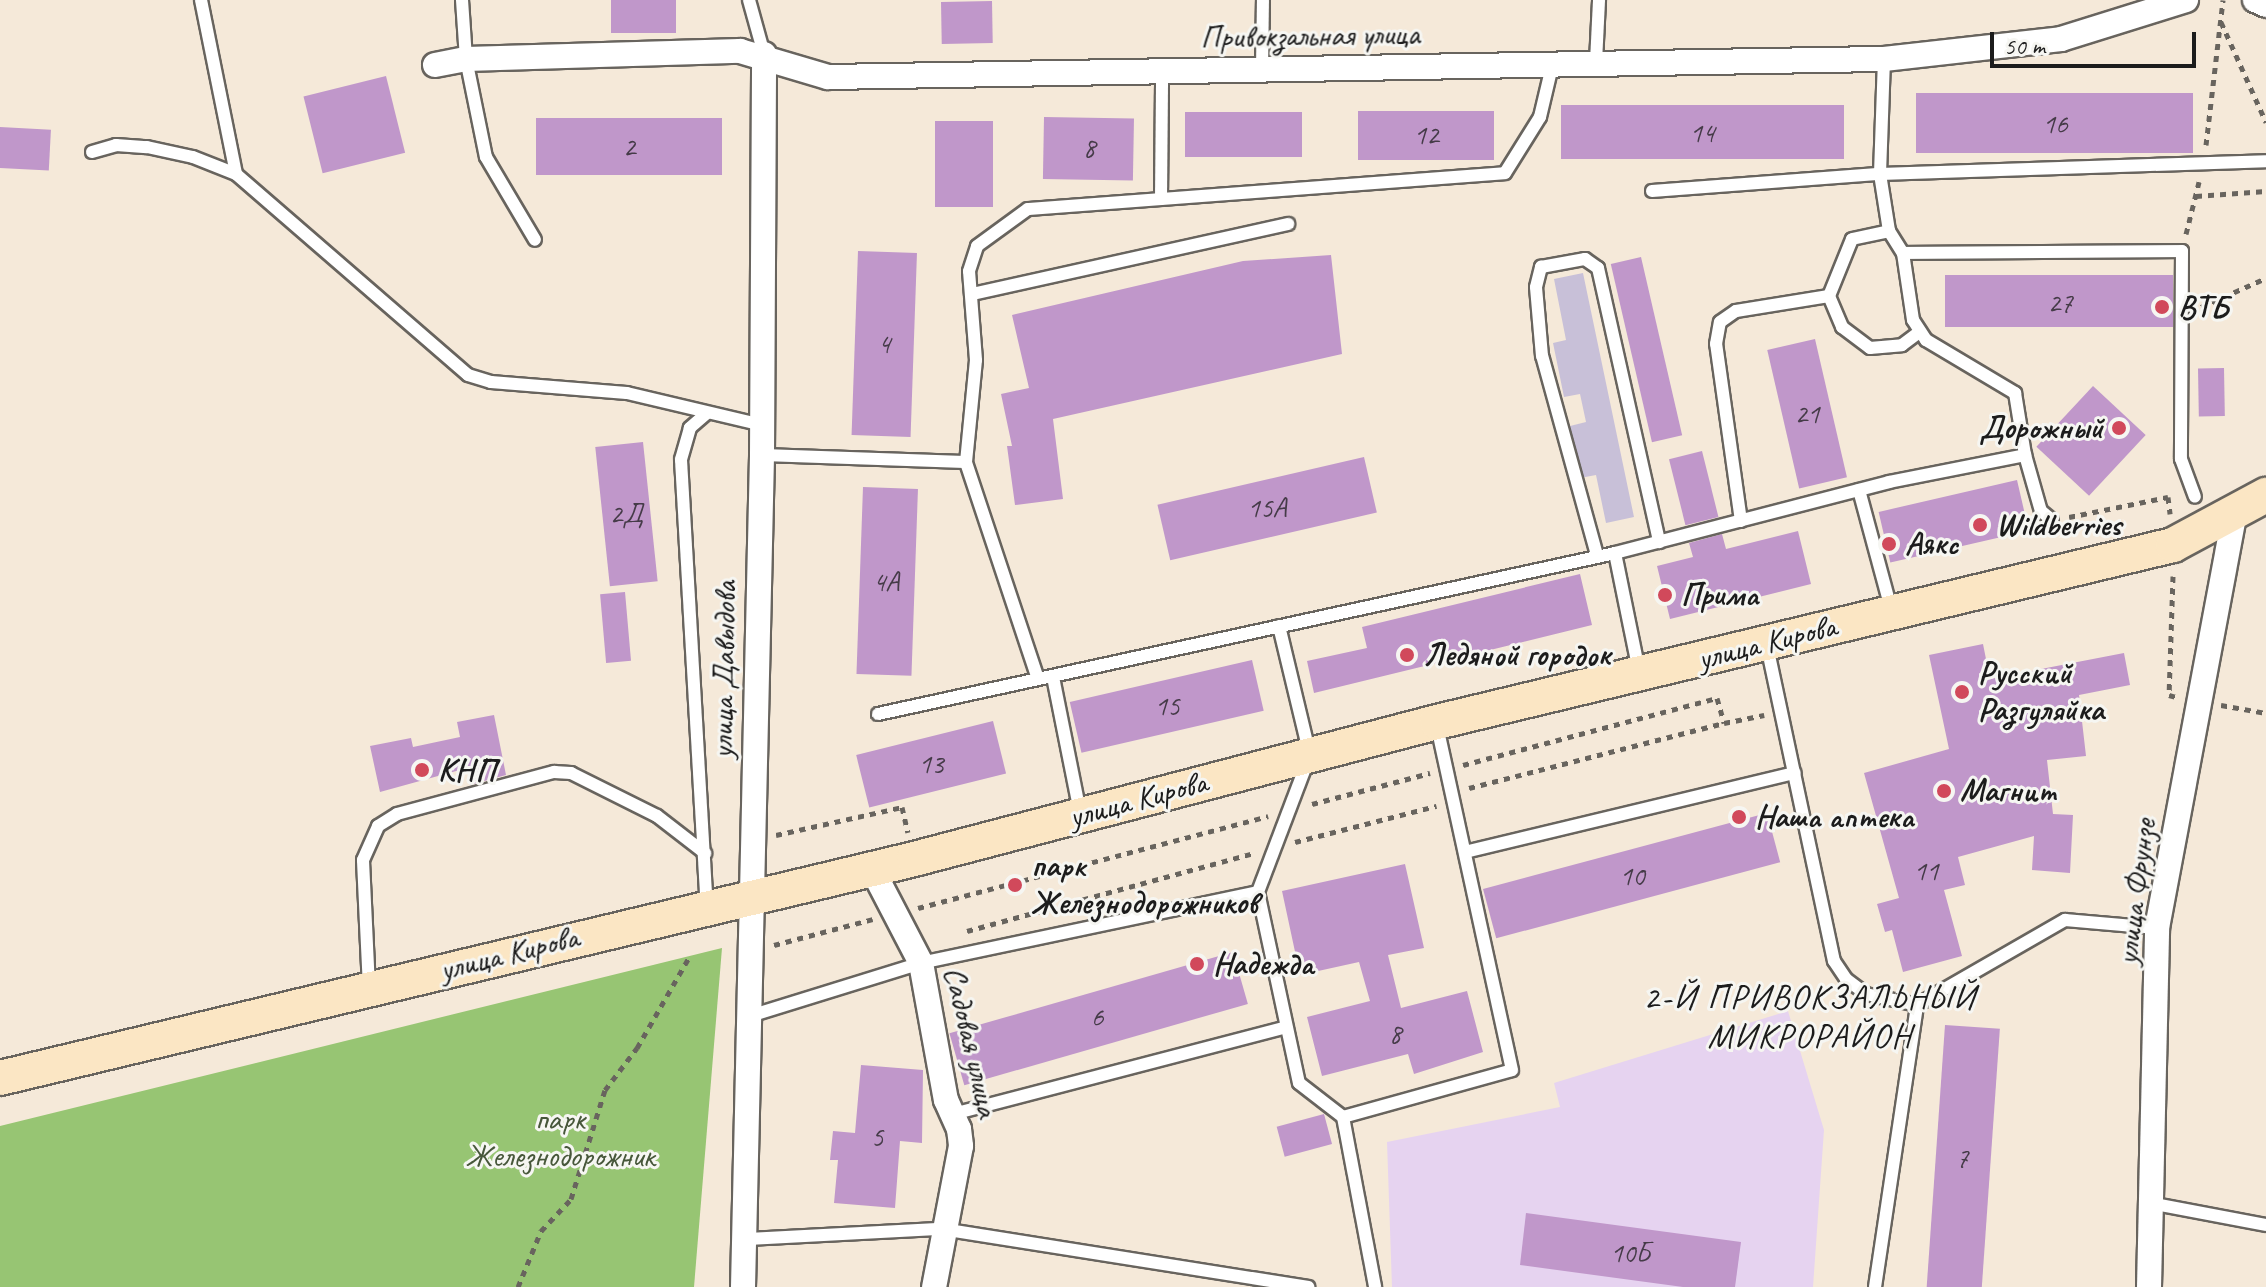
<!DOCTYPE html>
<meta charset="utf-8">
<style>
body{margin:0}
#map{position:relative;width:2266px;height:1287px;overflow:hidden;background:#f5e9d9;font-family:Caveat,sans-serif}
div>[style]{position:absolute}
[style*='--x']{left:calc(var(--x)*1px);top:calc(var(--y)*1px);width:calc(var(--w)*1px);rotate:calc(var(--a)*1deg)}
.built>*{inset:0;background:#e6d3f0}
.industrial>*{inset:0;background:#c8c0d8}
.green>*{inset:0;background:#97c573}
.building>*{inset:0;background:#c097ca;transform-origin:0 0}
.path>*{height:5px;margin-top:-2.5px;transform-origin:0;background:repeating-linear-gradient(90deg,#68645e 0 6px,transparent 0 12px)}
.roads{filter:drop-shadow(2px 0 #68645e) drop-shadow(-2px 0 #68645e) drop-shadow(0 2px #68645e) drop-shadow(0 -2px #68645e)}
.service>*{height:12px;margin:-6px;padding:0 6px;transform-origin:6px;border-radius:6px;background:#fff}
.minor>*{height:24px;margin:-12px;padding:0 12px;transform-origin:12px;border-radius:12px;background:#fff}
.secondary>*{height:34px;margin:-17px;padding:0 17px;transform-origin:17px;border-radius:17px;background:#fbe6c4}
.dots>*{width:22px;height:22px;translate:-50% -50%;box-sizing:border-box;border:4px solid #f6f6f2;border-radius:50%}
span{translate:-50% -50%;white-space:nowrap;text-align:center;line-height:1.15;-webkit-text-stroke:6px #f6f6f2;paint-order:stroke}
.number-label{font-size:28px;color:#453b48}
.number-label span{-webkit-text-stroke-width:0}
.street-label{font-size:32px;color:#1c1c1c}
.poi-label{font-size:32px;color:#1c1c1c;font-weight:700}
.left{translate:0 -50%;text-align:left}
.right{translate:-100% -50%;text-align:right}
.park-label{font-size:32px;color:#47573a}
.neighbourhood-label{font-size:34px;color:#1c1c1c;letter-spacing:2px}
.scale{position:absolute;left:1990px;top:32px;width:206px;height:36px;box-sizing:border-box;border:4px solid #1c1c1c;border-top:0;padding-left:10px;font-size:24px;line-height:28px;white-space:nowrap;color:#1c1c1c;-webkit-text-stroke:6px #f6f6f2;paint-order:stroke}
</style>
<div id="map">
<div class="built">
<i style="clip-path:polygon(1788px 1011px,1824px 1130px,1813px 1287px,1392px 1287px,1387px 1142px,1560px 1107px,1554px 1083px)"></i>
</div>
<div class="industrial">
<i style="clip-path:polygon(1583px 273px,1634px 517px,1606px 523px,1596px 475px,1580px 478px,1570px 426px,1586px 422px,1580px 394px,1564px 397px,1553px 343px,1566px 340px,1554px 279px)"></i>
</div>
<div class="green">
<i style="clip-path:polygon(722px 948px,694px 1287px,0 1287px,0 1126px)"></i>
</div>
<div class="building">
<i style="left:611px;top:0;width:65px;height:33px"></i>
<i style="left:992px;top:1px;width:42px;height:51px;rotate:89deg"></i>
<i style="left:386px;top:76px;width:79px;height:85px;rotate:76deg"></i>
<i style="left:1916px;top:93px;width:277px;height:60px"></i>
<i style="left:1844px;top:105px;width:54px;height:283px;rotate:90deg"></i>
<i style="left:1358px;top:111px;width:136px;height:49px"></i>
<i style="left:1302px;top:112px;width:45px;height:117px;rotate:90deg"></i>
<i style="left:1044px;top:117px;width:90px;height:62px;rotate:1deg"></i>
<i style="left:722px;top:118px;width:57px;height:186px;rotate:90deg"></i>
<i style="left:935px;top:121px;width:58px;height:86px"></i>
<i style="left:0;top:127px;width:51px;height:41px;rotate:3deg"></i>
<i style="left:858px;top:251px;width:59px;height:184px;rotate:2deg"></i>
<i style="clip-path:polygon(1331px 255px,1342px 354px,1053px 419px,1063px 499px,1015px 505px,1007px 446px,1012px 446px,1001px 394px,1029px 388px,1012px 315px,1243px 261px)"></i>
<i style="left:1641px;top:257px;width:183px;height:31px;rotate:77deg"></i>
<i style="left:2173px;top:275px;width:52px;height:228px;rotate:90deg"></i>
<i style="left:1815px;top:339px;width:142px;height:49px;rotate:77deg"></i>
<i style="left:2224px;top:368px;width:48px;height:26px;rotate:89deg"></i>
<i style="left:2093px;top:386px;width:72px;height:83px;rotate:43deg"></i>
<i style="left:643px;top:442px;width:140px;height:48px;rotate:84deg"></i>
<i style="left:1702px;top:451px;width:68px;height:34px;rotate:76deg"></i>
<i style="left:1364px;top:457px;width:57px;height:212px;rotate:77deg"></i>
<i style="left:2017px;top:480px;width:52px;height:142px;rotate:77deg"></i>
<i style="left:863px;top:487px;width:55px;height:187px;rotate:2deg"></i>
<i style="clip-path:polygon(1798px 531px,1811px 584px,1670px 619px,1657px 566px,1693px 557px,1689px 543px,1722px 534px,1726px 549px)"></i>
<i style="clip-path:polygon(1580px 574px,1592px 625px,1314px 693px,1307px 661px,1367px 648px,1362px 627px)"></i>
<i style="left:625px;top:592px;width:69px;height:25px;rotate:85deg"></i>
<i style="clip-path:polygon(1983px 644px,1990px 679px,2124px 653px,2130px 685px,2079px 695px,2086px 756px,2047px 760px,2053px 814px,2073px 815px,2070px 873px,2032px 870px,2034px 836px,1958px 857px,1965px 885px,1944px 890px,1962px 956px,1903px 972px,1892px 930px,1885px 932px,1877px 904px,1899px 898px,1864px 773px,1949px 749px,1929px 655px)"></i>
<i style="left:1252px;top:660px;width:52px;height:187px;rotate:77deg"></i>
<i style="clip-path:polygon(494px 715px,506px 775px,470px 785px,467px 768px,380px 792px,370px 746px,411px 738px,413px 747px,460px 737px,457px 722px)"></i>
<i style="left:993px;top:721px;width:54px;height:141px;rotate:76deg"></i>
<i style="left:1767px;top:813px;width:51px;height:294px;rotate:75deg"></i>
<i style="clip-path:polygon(1405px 864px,1424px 948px,1388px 955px,1401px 1008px,1467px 991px,1483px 1052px,1414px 1074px,1408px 1054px,1322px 1076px,1307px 1017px,1370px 1001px,1359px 962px,1300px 975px,1282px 891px)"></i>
<i style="left:1233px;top:952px;width:54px;height:295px;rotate:74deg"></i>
<i style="left:1945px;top:1025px;width:55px;height:263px;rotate:4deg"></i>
<i style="clip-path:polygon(861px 1065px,923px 1070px,922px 1143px,900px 1141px,895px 1208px,834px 1203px,838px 1160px,830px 1160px,833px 1131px,855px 1133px)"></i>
<i style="left:1324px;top:1114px;width:31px;height:49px;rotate:75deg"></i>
<i style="clip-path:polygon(1526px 1213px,1741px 1242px,1735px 1287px,1683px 1287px,1520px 1265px)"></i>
</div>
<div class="path">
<i style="--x:2221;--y:22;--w:110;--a:65.8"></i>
<i style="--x:2206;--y:145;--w:146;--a:-83.3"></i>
<i style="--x:2196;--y:196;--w:70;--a:-4.1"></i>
<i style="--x:2186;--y:234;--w:54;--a:-76"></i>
<i style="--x:2201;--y:307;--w:71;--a:-24"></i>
<i style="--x:2069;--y:517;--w:101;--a:-11.4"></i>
<i style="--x:2168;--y:497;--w:17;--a:83"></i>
<i style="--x:2173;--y:576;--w:119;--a:91.9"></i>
<i style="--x:2169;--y:695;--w:7;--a:16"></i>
<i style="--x:2221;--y:705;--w:46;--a:10.1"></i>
<i style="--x:1463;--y:765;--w:263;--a:-14.8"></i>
<i style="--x:1717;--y:698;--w:26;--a:74"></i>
<i style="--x:1724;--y:723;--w:41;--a:-11.3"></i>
<i style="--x:1469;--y:788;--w:263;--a:-14.3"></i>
<i style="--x:1312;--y:804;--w:122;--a:-14.7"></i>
<i style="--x:776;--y:835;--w:129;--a:-12.5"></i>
<i style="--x:902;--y:807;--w:26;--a:77"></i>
<i style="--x:1295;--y:842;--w:146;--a:-14.3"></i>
<i style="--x:918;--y:908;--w:362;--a:-14.7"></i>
<i style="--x:967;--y:931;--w:297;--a:-15.2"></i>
<i style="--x:774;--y:945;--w:102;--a:-14.7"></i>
<i style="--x:518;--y:1287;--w:61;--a:-67.7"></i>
<i style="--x:541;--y:1231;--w:44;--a:-46.8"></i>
<i style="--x:571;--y:1199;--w:114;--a:-72.7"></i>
<i style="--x:605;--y:1090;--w:53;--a:-52.7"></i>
<i style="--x:637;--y:1048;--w:106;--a:-60.1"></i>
</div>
<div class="roads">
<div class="service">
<i style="--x:201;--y:0;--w:177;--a:78.6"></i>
<i style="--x:462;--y:0;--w:59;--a:86.1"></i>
<i style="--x:466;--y:59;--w:100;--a:78.5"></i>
<i style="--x:486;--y:157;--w:96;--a:59.4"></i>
<i style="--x:749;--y:0;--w:56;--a:74.5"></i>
<i style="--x:1884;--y:59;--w:115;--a:92"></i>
<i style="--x:1880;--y:174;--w:58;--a:81"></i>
<i style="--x:1889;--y:231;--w:26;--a:58"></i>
<i style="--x:1903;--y:253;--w:68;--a:81.5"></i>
<i style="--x:1913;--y:320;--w:24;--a:57"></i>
<i style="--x:1926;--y:340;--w:104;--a:30.8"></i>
<i style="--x:2015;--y:393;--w:63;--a:80.8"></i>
<i style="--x:2025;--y:455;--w:58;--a:74.1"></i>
<i style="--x:2041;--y:511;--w:14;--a:39"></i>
<i style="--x:1596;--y:62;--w:62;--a:-87.2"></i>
<i style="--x:1262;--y:69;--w:69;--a:-89.2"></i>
<i style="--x:92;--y:152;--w:25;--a:-16"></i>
<i style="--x:116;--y:145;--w:31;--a:4"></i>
<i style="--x:147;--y:147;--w:47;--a:12.3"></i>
<i style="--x:193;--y:157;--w:46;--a:21.6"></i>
<i style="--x:236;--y:174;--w:307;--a:40.9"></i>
<i style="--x:468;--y:375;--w:24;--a:17"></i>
<i style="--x:491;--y:382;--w:136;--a:4.6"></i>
<i style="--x:627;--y:393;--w:139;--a:13.3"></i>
<i style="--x:1652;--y:191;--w:229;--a:-4.3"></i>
<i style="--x:1880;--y:174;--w:386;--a:-1.9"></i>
<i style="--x:1161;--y:199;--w:127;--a:-89.5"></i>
<i style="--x:1903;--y:253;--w:279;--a:-0.4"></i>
<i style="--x:2182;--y:251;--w:208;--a:90.3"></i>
<i style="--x:2181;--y:459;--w:40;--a:69.8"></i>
<i style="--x:972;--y:294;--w:324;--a:-12.5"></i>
<i style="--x:1829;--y:296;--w:34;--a:67"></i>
<i style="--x:1842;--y:327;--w:35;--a:37"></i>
<i style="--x:1870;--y:348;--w:32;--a:-5"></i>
<i style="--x:1902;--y:345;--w:20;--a:-37"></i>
<i style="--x:707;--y:413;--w:23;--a:139"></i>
<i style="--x:690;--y:428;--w:33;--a:106"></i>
<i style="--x:681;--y:460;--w:446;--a:86.7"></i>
<i style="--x:762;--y:455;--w:204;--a:2"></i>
<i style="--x:1859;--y:490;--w:123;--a:74.9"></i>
<i style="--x:1741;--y:521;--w:179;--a:-98"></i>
<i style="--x:1716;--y:344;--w:22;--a:-80"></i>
<i style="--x:1720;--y:322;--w:19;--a:-35"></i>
<i style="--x:1736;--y:311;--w:94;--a:-9.2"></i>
<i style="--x:1829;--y:296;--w:61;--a:-68"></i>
<i style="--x:1852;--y:239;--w:38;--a:-12"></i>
<i style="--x:1615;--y:553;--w:120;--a:78.5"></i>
<i style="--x:1597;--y:555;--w:206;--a:-105.4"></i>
<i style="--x:1542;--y:356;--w:69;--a:-95"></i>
<i style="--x:1536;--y:287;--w:21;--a:-76"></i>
<i style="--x:1541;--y:267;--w:45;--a:-10.3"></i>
<i style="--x:1585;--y:259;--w:16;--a:35"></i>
<i style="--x:1598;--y:268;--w:281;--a:77.4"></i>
<i style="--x:1279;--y:626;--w:133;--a:76.5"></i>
<i style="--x:1310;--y:755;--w:147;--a:110.8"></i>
<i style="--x:1258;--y:892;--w:195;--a:77.9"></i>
<i style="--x:1299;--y:1083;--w:56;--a:37.7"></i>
<i style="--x:1343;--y:1117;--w:175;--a:-15.5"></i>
<i style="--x:1512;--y:1070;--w:353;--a:-102.3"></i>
<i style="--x:1767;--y:646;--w:322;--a:78"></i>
<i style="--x:1834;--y:961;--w:22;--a:56"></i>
<i style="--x:1846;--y:979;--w:25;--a:37"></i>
<i style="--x:1866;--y:994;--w:52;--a:12.2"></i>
<i style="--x:1053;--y:677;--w:138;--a:78.7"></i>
<i style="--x:1038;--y:679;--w:229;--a:-108.4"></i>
<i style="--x:966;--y:462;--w:102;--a:-84.4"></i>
<i style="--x:976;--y:360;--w:89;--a:-94.5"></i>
<i style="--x:969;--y:271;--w:26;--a:-72"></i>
<i style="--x:977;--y:246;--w:63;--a:-36"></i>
<i style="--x:1028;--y:209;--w:478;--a:-4.3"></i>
<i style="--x:1505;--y:173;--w:66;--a:-58"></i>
<i style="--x:1540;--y:117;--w:57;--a:-76.7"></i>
<i style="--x:878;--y:714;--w:754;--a:-12.32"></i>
<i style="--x:1615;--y:553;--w:283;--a:-14.5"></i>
<i style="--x:1889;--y:482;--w:139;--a:-11.2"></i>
<i style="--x:1465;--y:852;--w:339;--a:-13.5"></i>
<i style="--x:369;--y:988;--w:128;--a:-92.7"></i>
<i style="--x:363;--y:860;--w:37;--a:-66"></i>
<i style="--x:378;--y:826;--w:22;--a:-32"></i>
<i style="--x:397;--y:814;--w:163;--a:-15"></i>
<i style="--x:554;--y:772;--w:17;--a:3"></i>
<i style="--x:571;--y:773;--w:96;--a:26.6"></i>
<i style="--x:657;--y:816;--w:61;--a:37.6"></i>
<i style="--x:750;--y:1016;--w:179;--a:-17.2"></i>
<i style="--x:921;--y:963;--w:344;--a:-11.9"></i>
<i style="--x:953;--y:1114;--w:344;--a:-14.6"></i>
<i style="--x:1343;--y:1117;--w:173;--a:79.3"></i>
<i style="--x:2155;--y:1204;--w:113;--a:10.7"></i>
<i style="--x:748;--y:1239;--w:194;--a:-3"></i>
<i style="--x:942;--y:1229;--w:371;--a:9"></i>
<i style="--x:1875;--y:1287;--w:285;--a:-81.5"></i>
<i style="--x:1917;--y:1005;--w:171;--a:-29.9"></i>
<i style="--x:2065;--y:920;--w:92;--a:5"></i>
</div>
<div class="minor">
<i style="--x:2255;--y:0;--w:12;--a:24"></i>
<i style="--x:435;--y:65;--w:32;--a:-11"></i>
<i style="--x:466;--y:59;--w:274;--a:-1.7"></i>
<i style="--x:740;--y:51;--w:92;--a:16.5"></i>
<i style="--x:828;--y:77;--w:1056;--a:-0.98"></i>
<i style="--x:1884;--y:59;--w:178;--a:-6.4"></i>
<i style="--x:2061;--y:39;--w:131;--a:-17.3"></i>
<i style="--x:872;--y:869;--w:106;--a:62.5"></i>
<i style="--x:921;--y:963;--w:139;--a:79.7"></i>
<i style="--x:946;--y:1100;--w:32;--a:66"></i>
<i style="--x:959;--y:1129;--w:17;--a:83"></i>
<i style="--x:961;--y:1146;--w:144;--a:100.8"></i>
<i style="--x:743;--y:1287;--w:832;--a:-88.69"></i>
<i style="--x:762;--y:455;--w:401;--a:-89.7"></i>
<i style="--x:2149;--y:1287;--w:359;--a:-88.7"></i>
<i style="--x:2157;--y:928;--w:424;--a:-79.4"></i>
</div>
<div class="secondary">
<i style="--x:0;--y:1078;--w:940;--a:-13.47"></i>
<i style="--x:914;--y:859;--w:541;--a:-14.68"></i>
<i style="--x:1437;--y:722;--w:757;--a:-13.52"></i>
<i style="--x:2173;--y:545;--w:106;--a:-28.3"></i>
</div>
</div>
<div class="dots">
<i style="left:2162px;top:307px;background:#d1495b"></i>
<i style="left:2119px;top:428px;background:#d1495b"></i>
<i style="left:1980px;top:525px;background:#d1495b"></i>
<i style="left:1889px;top:544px;background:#d1495b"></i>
<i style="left:1665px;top:595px;background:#d1495b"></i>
<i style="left:1407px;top:655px;background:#d1495b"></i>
<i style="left:1962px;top:692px;background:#d1495b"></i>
<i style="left:422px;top:770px;background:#d1495b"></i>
<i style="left:1944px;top:791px;background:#d1495b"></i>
<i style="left:1739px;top:817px;background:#d1495b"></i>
<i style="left:1015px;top:885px;background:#d1495b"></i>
<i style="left:1197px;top:964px;background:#d1495b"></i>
</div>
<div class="number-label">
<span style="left:2055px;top:124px">16</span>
<span style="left:1702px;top:133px">14</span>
<span style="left:1426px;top:135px">12</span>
<span style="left:629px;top:147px">2</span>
<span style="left:1089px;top:148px">8</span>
<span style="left:2060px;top:303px">27</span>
<span style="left:884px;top:344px">4</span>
<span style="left:1807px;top:414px">21</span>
<span style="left:1267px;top:508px">15А</span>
<span style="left:626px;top:514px">2Д</span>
<span style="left:886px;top:582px">4А</span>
<span style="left:1167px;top:706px">15</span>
<span style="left:931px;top:764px">13</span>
<span style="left:1926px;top:871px">11</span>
<span style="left:1632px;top:876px">10</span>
<span style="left:1097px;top:1017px">6</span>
<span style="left:1395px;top:1034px">8</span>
<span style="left:877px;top:1137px">5</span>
<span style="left:1962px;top:1158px">7</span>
<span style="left:1630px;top:1253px">10Б</span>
</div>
<div class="street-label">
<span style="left:1310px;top:36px;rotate:-1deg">Привокзальная улица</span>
<span style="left:1767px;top:643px;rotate:-14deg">улица Кирова</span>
<span style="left:724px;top:670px;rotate:-89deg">улица Давыдова</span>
<span style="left:1138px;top:800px;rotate:-15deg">улица Кирова</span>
<span style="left:2136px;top:892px;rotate:-83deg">улица Фрунзе</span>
<span style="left:509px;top:954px;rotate:-14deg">улица Кирова</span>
<span style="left:971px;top:1042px;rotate:77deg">Садовая улица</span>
</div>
<div class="poi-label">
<span class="left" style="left:2178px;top:307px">ВТБ</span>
<span class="right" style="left:2103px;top:428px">Дорожный</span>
<span class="left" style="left:1996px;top:525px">Wildberries</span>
<span class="left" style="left:1905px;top:544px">Аякс</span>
<span class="left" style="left:1681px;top:595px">Прима</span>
<span class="left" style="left:1423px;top:655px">Ледяной городок</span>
<span class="left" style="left:1978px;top:692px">Русский<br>Разгуляйка</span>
<span class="left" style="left:438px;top:770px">КНП</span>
<span class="left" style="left:1960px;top:791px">Магнит</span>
<span class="left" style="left:1755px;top:817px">Наша аптека</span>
<span class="left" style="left:1031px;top:885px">парк<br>Железнодорожников</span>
<span class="left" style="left:1213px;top:964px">Надежда</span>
</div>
<div class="park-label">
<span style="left:560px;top:1138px">парк<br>Железнодорожник</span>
</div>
<div class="neighbourhood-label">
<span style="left:1810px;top:1016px">2-Й ПРИВОКЗАЛЬНЫЙ<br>МИКРОРАЙОН</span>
</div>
<div class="scale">50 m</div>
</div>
